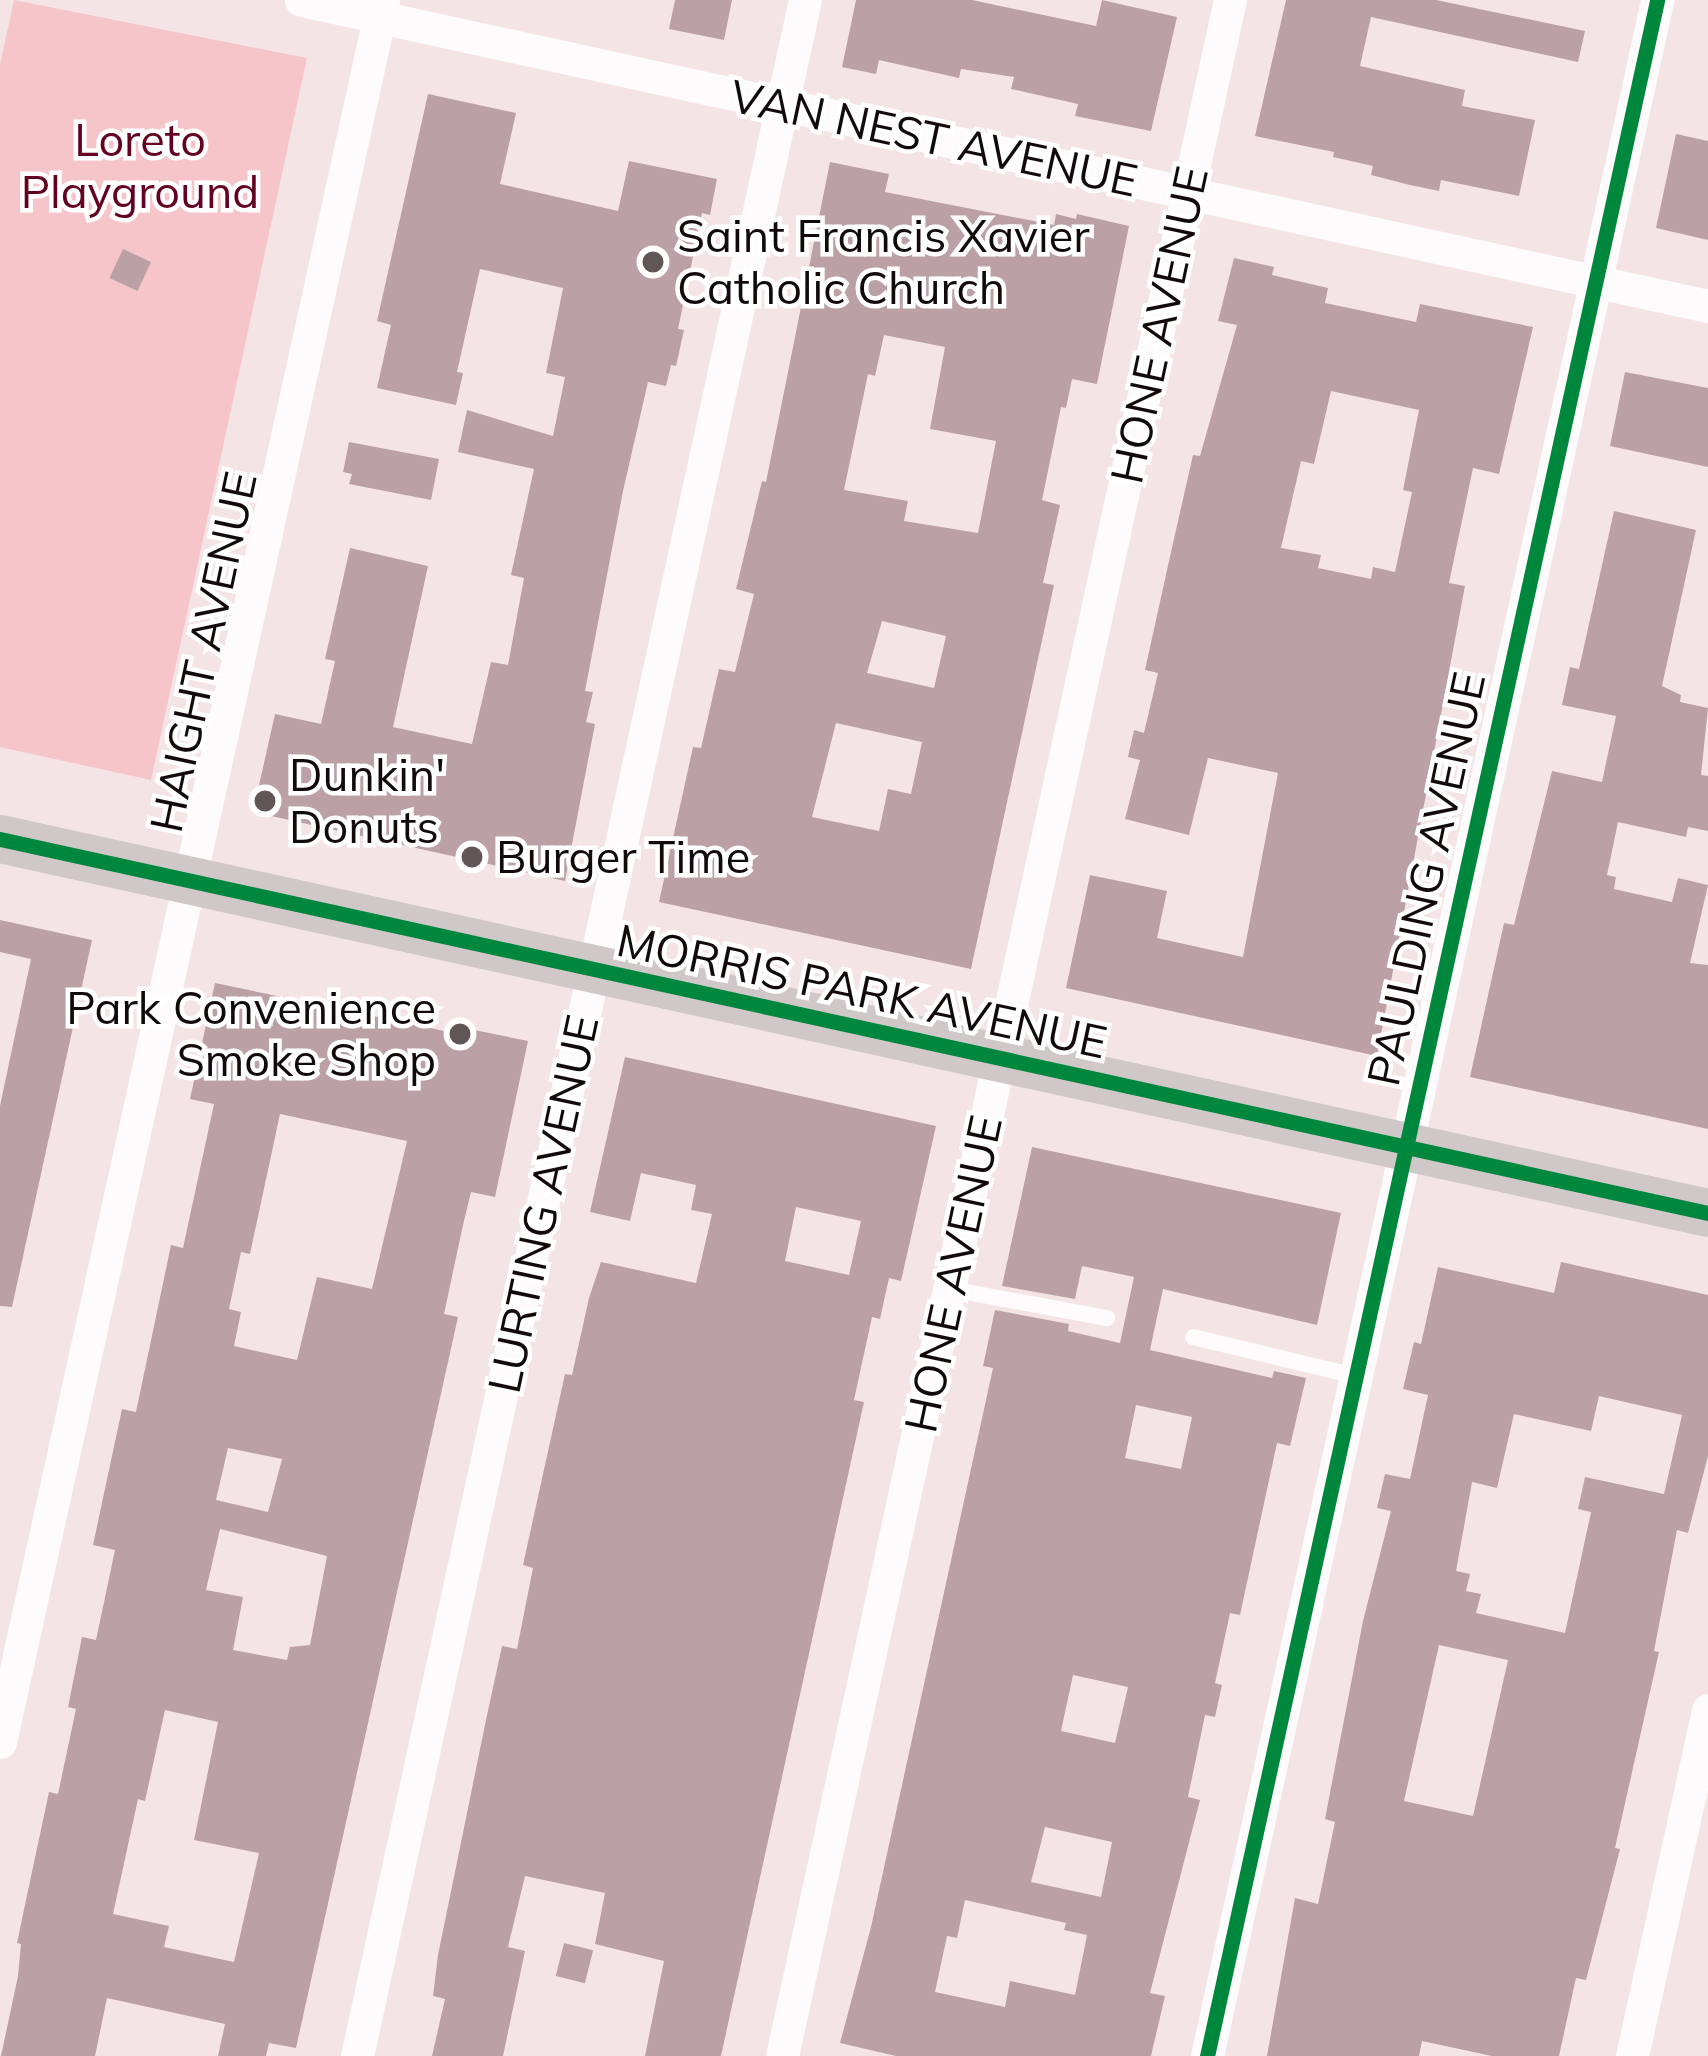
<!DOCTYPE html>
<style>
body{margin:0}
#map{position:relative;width:1708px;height:2056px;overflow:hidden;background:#f4e4e6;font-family:Mulish,sans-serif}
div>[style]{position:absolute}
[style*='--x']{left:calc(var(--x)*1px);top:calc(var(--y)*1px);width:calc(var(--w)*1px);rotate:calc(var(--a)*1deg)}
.green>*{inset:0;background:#f6c5ca}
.building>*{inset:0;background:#bba1a5;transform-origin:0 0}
.lane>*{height:16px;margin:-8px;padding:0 8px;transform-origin:8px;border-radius:8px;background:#fdfbfb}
.street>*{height:33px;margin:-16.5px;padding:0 16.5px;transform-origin:16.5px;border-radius:16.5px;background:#fdfbfb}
.secondary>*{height:48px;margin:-24px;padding:0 24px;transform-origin:24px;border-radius:24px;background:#cfc7c8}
.cycleway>*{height:15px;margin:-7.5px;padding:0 7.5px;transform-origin:7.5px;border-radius:7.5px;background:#00873e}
.dots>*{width:33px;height:33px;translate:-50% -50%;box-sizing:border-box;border:6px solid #fff;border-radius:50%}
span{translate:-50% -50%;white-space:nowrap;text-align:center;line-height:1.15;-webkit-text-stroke:9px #fff;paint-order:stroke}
.street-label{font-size:45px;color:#120a0a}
.park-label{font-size:45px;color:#640120}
.poi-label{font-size:45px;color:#120a0a}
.left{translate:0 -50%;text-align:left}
.right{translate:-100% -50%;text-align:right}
</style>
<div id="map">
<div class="green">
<i style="clip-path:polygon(14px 0,307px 58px,151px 780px,0 747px,0 65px)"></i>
</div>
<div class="building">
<i style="clip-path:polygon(675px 0,732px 0,724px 40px,669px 29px)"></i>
<i style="clip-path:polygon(856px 0,972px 0,1096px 26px,1102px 0,1177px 17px,1151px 131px,1075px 116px,1078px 104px,1011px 89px,1014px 77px,961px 69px,959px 78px,879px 60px,876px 74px,842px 67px)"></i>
<i style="clip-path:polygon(1286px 0,1436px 0,1585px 31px,1578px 62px,1371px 17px,1360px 66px,1465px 90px,1462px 106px,1535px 120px,1519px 196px,1441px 180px,1439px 191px,1410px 185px,1371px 175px,1373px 166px,1333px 157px,1334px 152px,1255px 136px)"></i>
<i style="clip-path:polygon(428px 94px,516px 113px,500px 184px,618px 211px,629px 161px,717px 179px,710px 215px,702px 213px,678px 329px,684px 330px,676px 366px,671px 365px,666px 386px,648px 382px,623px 491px,585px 691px,593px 692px,586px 722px,595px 724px,565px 881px,253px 812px,275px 714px,321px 724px,335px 661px,325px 659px,350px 548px,428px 566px,393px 727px,472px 744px,491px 662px,508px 665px,524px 578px,511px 575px,534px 469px,458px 452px,467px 410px,553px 436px,565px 377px,546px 373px,563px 288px,480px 269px,457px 372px,463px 373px,456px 405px,377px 388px,391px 325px,377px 321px)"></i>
<i style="clip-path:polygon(1676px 134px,1708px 141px,1708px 240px,1656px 228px)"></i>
<i style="clip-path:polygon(evenodd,830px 162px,889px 174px,885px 192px,1054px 225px,1056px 214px,1076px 219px,1077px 214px,1129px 226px,1097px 384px,1072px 379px,1066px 408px,1061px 407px,1042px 500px,1060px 505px,1043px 583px,1054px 585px,971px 969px,659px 902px,693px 747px,701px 748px,719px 669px,735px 672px,754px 594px,736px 589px,762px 481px,766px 482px,830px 162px,884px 335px,945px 347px,930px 429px,996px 441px,978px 533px,904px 521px,908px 501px,844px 490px,868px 374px,875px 376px,884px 335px,830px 162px,882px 621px,946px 636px,934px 688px,867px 673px,882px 621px,830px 162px,836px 723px,922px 742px,911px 794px,888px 789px,879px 831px,812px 817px,836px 723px)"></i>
<i style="left:123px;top:249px;width:31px;height:32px;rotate:25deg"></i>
<i style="clip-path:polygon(evenodd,1234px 258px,1274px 267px,1272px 275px,1328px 288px,1325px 303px,1416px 322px,1420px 304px,1533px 327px,1499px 474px,1473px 468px,1449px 583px,1465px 586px,1377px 1056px,1066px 988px,1090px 875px,1167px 891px,1157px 938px,1243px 957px,1278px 773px,1208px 758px,1189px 835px,1125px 819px,1140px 760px,1128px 757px,1134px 730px,1144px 733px,1158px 673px,1145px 670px,1171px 552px,1193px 455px,1200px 456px,1237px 325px,1218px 321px,1234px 258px,1331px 391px,1419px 410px,1403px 490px,1412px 492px,1395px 572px,1373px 567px,1371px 579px,1318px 568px,1321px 555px,1281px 548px,1301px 461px,1314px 464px,1331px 391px)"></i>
<i style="clip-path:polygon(1625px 372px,1708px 388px,1708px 467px,1610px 446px)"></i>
<i style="clip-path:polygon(349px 442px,439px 459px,431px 500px,349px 484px,352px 474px,343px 472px)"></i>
<i style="clip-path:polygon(1614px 511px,1696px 530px,1662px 686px,1681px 695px,1680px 702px,1708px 708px,1701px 775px,1708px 776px,1708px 831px,1688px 827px,1686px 837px,1618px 822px,1607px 875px,1616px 877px,1614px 889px,1672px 902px,1678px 878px,1708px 885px,1690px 963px,1708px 965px,1708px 1129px,1470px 1077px,1504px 923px,1514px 925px,1552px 771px,1602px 782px,1616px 716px,1562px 705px,1570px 667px,1579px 669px)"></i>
<i style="clip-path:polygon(0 920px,92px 940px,12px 1307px,0 1306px,0 1106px,31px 959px,0 952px)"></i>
<i style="clip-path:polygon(evenodd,215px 983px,449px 1032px,450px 1025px,528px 1041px,495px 1197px,471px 1192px,463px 1225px,444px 1314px,458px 1317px,296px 2048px,269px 2043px,266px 2056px,218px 2056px,225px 2024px,107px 1998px,95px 2056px,1px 2056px,18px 1976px,21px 1944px,17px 1943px,26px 1900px,49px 1792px,58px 1794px,76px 1709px,68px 1707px,82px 1637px,96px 1640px,115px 1550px,93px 1545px,122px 1409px,136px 1412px,171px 1245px,183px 1248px,214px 1104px,190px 1099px,215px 983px,280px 1114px,407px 1141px,372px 1289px,317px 1277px,297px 1360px,234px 1346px,241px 1312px,229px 1309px,241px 1252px,250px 1254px,280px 1114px,215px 983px,228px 1448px,282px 1459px,268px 1512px,216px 1500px,228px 1448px,215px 983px,220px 1529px,327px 1556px,310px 1645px,290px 1647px,287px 1660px,233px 1650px,243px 1597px,206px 1590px,220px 1529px,215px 983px,165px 1710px,218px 1722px,194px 1840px,259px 1853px,234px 1962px,164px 1947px,169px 1926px,113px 1914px,138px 1799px,145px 1801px,165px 1710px)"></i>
<i style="clip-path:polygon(evenodd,625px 1057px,936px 1126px,901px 1281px,889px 1278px,880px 1319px,872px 1317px,854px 1400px,864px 1402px,721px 2056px,645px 2056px,664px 1961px,595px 1944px,605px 1893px,525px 1876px,508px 1947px,525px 1951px,503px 2056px,432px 2056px,445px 1999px,433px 1996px,438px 1955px,486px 1720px,502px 1646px,517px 1649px,533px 1568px,523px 1565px,565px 1374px,572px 1375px,589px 1298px,601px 1262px,696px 1283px,712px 1214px,691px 1210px,696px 1185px,641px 1173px,630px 1221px,590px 1212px,625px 1057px,796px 1207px,861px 1221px,849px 1275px,785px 1261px,796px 1207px)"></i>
<i style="clip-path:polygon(evenodd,1032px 1147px,1341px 1213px,1317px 1325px,1163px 1289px,1150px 1350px,1272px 1378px,1274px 1371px,1306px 1378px,1290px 1446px,1277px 1443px,1240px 1615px,1230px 1613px,1215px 1683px,1222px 1685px,1215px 1717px,1205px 1715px,1188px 1797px,1200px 1800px,1150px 1993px,1165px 1996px,1151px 2056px,896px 2056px,840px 2043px,871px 1927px,993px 1368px,983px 1366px,995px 1310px,1069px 1324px,1068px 1331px,1120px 1343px,1134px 1277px,1082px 1266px,1075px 1299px,1002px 1286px,1032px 1147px,1136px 1405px,1192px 1417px,1181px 1469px,1125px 1458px,1136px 1405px,1032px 1147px,1073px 1675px,1128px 1687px,1115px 1743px,1061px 1731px,1073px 1675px,1032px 1147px,1045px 1827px,1112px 1842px,1101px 1897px,1031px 1882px,1045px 1827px,1032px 1147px,965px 1900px,1066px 1923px,1064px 1930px,1087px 1935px,1075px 1995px,1010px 1981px,1005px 2007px,935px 1992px,947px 1936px,957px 1938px,965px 1900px)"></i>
<i style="clip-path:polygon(evenodd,1561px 1262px,1708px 1295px,1708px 1456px,1688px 1533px,1677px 1530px,1654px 1651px,1659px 1652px,1615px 1848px,1620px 1849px,1586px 1980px,1576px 1978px,1559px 2056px,1492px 2056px,1422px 2041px,1419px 2056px,1267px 2056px,1295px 1898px,1318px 1904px,1335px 1822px,1325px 1819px,1363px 1621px,1391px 1511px,1377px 1508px,1385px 1474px,1410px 1479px,1428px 1395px,1403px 1389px,1414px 1342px,1421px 1344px,1438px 1267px,1554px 1293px,1561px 1262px,1599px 1396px,1682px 1415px,1664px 1494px,1585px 1477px,1578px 1509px,1591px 1512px,1565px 1633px,1476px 1613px,1481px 1594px,1466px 1591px,1470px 1574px,1456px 1571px,1472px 1482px,1497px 1488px,1514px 1414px,1591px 1431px,1599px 1396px,1561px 1262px,1439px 1645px,1508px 1660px,1473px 1816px,1404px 1801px,1439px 1645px)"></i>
<i style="left:564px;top:1943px;width:30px;height:34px;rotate:14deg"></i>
</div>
<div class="lane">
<i style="--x:950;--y:1289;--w:160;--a:10.5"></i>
<i style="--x:1193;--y:1337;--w:167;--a:13.5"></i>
</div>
<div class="street">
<i style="--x:301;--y:0;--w:1440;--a:12.27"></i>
<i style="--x:0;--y:1742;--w:1784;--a:-77.6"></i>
<i style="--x:357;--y:2056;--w:2104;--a:-77.71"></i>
<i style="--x:782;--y:2056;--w:2104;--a:-77.71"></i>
<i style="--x:1207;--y:2056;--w:2105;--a:-77.65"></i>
<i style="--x:1632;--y:2056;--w:354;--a:-77.6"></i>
</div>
<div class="secondary">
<i style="--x:0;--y:839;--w:1748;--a:12.35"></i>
</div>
<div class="cycleway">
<i style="--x:0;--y:839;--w:1748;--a:12.35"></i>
<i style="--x:1207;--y:2056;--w:2105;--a:-77.65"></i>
</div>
<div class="dots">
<i style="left:653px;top:262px;background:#615657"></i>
<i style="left:265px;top:801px;background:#615657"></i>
<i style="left:472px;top:857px;background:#615657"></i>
<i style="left:460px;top:1034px;background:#615657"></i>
</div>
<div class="street-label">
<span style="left:934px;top:138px;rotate:12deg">VAN NEST AVENUE</span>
<span style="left:1159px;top:325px;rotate:-78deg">HONE AVENUE</span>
<span style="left:203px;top:652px;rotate:-78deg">HAIGHT AVENUE</span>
<span style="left:1426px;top:879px;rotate:-78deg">PAULDING AVENUE</span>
<span style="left:862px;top:991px;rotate:12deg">MORRIS PARK AVENUE</span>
<span style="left:543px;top:1204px;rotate:-78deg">LURTING AVENUE</span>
<span style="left:953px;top:1274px;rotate:-78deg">HONE AVENUE</span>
</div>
<div class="park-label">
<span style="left:140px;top:166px">Loreto<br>Playground</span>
</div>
<div class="poi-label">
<span class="left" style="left:677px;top:262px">Saint Francis Xavier<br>Catholic Church</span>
<span class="left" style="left:289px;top:801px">Dunkin'<br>Donuts</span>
<span class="left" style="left:496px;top:857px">Burger Time</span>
<span class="right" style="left:436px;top:1034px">Park Convenience<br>Smoke Shop</span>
</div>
</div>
